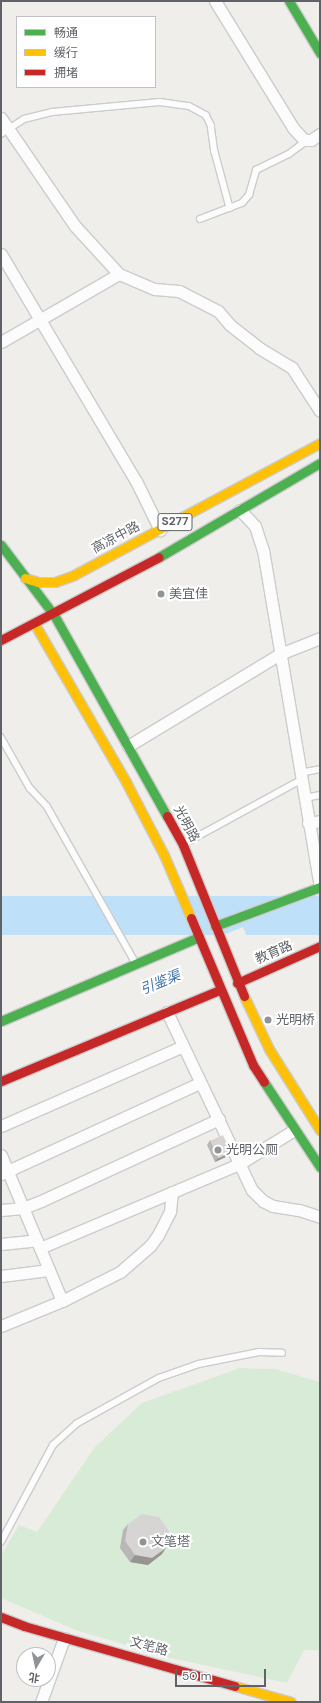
<!DOCTYPE html>
<meta charset="utf-8">
<style>
body{margin:0}
#map{position:relative;width:321px;height:1703px;overflow:hidden;background:#efeeea;font-family:"DM Sans","Noto Sans SC",sans-serif}
div>[style]{position:absolute}
[style*='--x']{left:calc(var(--x)*1px);top:calc(var(--y)*1px);width:calc(var(--w)*1px);rotate:calc(var(--a)*1deg)}
.green>*{inset:0;background:#d8ebd6}
.water>*{inset:0;background:#bfe0f9;transform-origin:0 0}
.pier>*{inset:0;background:#efeeea;transform-origin:0 0}
.roads{filter:drop-shadow(1px 0 #cbcccc) drop-shadow(-1px 0 #cbcccc) drop-shadow(0 1px #cbcccc) drop-shadow(0 -1px #cbcccc)}
.lane>*{height:5.5px;margin:-2.75px;padding:0 2.75px;transform-origin:2.75px;border-radius:2.75px;background:#fdfcfc}
.street>*{height:11px;margin:-5.5px;padding:0 5.5px;transform-origin:5.5px;border-radius:5.5px;background:#fdfcfc}
.fast>*{height:9px;margin:-4.5px;padding:0 4.5px;transform-origin:4.5px;border-radius:4.5px;background:#4caf50}
.slow>*{height:9px;margin:-4.5px;padding:0 4.5px;transform-origin:4.5px;border-radius:4.5px;background:#ffc107}
.jam>*{height:9px;margin:-4.5px;padding:0 4.5px;transform-origin:4.5px;border-radius:4.5px;background:#c62828}
.wall>*{inset:0;background:#b8b7b5}
.shaded-wall>*{inset:0;background:#969594}
.building>*{inset:0;background:#d6d5d3;transform-origin:0 0}
.dots>*{width:11px;height:11px;translate:-50% -50%;box-sizing:border-box;border:2px solid #fff;border-radius:50%}
span{translate:-50% -50%;white-space:nowrap;text-align:center;line-height:1.15;-webkit-text-stroke:4px #fff;paint-order:stroke}
.shield-label span{padding:1px 3px;background:#fff;border:1px solid;border-radius:3px;-webkit-text-stroke-width:0}
.shield-label{font-size:12px;color:#5f6368;font-weight:700}
.street-label{font-size:13px;color:#5f6368}
.poi-label{font-size:13px;color:#5f6368}
.left{translate:0 -50%;text-align:left}
.water-label{font-size:14px;color:#4174aa;font-style:italic}
.frame{position:absolute;inset:0;border:2px solid #5f6368;pointer-events:none}
.legend{position:absolute;left:16px;top:16px;width:140px;height:72px;box-sizing:border-box;background:#fff;border:1px solid #bfc1c3;margin:0;padding:5px 7px;list-style:none;font-size:12px;color:#5f6368}
.legend li{display:flex;align-items:center;gap:8px;height:20px}
.legend b{width:20px;border:1px solid #bfc1c3}
.north{position:absolute;left:16px;top:1647px;width:40px;height:40px;box-sizing:border-box;background:#fff;border:1px solid #bfc1c3;border-radius:50%;rotate:189deg;font-size:11px;font-weight:700;line-height:16px;text-align:center;color:#5f6368}
.north::after{content:'';display:block;margin:auto;width:14px;height:18px;background:#919496;clip-path:polygon(50% 0,100% 100%,50% 72%,0 100%)}
.scale{position:absolute;left:175px;top:1669px;width:91px;height:18px;box-sizing:border-box;border:2px solid #5f6368;border-top:0;padding-left:5px;font-size:12px;line-height:14px;white-space:nowrap;color:#5f6368;-webkit-text-stroke:3px #fff;paint-order:stroke}
</style>
<div id="map">
<div class="green">
<i style="clip-path:polygon(240px 1368px,275px 1369px,320px 1382px,320px 1650px,304px 1650px,287px 1683px,166px 1657px,76px 1630px,1px 1598px,1px 1556px,19px 1525px,37px 1532px,95px 1447px,142px 1403px)"></i>
</div>
<div class="water">
<i style="left:320px;top:896px;width:39px;height:347px;rotate:90deg"></i>
</div>
<div class="pier">
<i style="left:243px;top:927px;width:38px;height:69px;rotate:68deg"></i>
</div>
<div class="roads">
<div class="lane">
<i style="--x:1;--y:134;--w:27;--a:-33"></i>
<i style="--x:24;--y:119;--w:29;--a:-14"></i>
<i style="--x:52;--y:112;--w:108;--a:-5.3"></i>
<i style="--x:160;--y:102;--w:29;--a:8"></i>
<i style="--x:189;--y:106;--w:19;--a:28"></i>
<i style="--x:206;--y:115;--w:11;--a:63"></i>
<i style="--x:211;--y:125;--w:27;--a:82"></i>
<i style="--x:215;--y:152;--w:58;--a:75"></i>
<i style="--x:200;--y:219;--w:45;--a:-20.9"></i>
<i style="--x:242;--y:203;--w:11;--a:-49"></i>
<i style="--x:249;--y:195;--w:26;--a:-74"></i>
<i style="--x:256;--y:170;--w:37;--a:-26"></i>
<i style="--x:289;--y:154;--w:21;--a:-37"></i>
<i style="--x:1;--y:737;--w:59;--a:60.4"></i>
<i style="--x:30;--y:788;--w:25;--a:47"></i>
<i style="--x:47;--y:806;--w:180;--a:60.5"></i>
<i style="--x:300;--y:773;--w:20;--a:-11"></i>
<i style="--x:305;--y:798;--w:15;--a:-11"></i>
<i style="--x:184;--y:844;--w:133;--a:-28.7"></i>
<i style="--x:1;--y:1542;--w:110;--a:-61.8"></i>
<i style="--x:53;--y:1445;--w:31;--a:-42"></i>
<i style="--x:76;--y:1424;--w:95;--a:-29"></i>
<i style="--x:159;--y:1378;--w:42;--a:-19.3"></i>
<i style="--x:199;--y:1364;--w:61;--a:-11.3"></i>
<i style="--x:259;--y:1352;--w:23;--a:2"></i>
</div>
<div class="street">
<i style="--x:215;--y:1;--w:149;--a:58.4"></i>
<i style="--x:293;--y:128;--w:16;--a:47"></i>
<i style="--x:304;--y:140;--w:7;--a:0"></i>
<i style="--x:311;--y:140;--w:11;--a:-34"></i>
<i style="--x:1;--y:118;--w:131;--a:55.6"></i>
<i style="--x:75;--y:226;--w:65;--a:47.5"></i>
<i style="--x:119;--y:274;--w:39;--a:23"></i>
<i style="--x:155;--y:289;--w:24;--a:5"></i>
<i style="--x:179;--y:291;--w:44;--a:27.1"></i>
<i style="--x:218;--y:311;--w:18;--a:49"></i>
<i style="--x:230;--y:325;--w:37;--a:38"></i>
<i style="--x:259;--y:348;--w:39;--a:31"></i>
<i style="--x:292;--y:368;--w:51;--a:56.9"></i>
<i style="--x:1;--y:254;--w:264;--a:59.3"></i>
<i style="--x:136;--y:481;--w:55;--a:63.9"></i>
<i style="--x:1;--y:342;--w:136;--a:-30"></i>
<i style="--x:240;--y:510;--w:22;--a:47"></i>
<i style="--x:255;--y:526;--w:25;--a:72"></i>
<i style="--x:263;--y:550;--w:342;--a:80.4"></i>
<i style="--x:128;--y:746;--w:178;--a:-31.2"></i>
<i style="--x:280;--y:654;--w:43;--a:-21.8"></i>
<i style="--x:308;--y:823;--w:12;--a:-9"></i>
<i style="--x:167;--y:1012;--w:197;--a:64.5"></i>
<i style="--x:252;--y:1190;--w:16;--a:45"></i>
<i style="--x:263;--y:1201;--w:11;--a:27"></i>
<i style="--x:273;--y:1206;--w:26;--a:9"></i>
<i style="--x:299;--y:1210;--w:22;--a:18"></i>
<i style="--x:1;--y:1126;--w:199;--a:-23.7"></i>
<i style="--x:1;--y:1155;--w:158;--a:67.3"></i>
<i style="--x:1;--y:1174;--w:219;--a:-24.6"></i>
<i style="--x:1;--y:1210;--w:22;--a:-5"></i>
<i style="--x:23;--y:1208;--w:19;--a:-21"></i>
<i style="--x:41;--y:1201;--w:196;--a:-24.7"></i>
<i style="--x:1;--y:1244;--w:36;--a:-6"></i>
<i style="--x:40;--y:1248;--w:216;--a:-22.9"></i>
<i style="--x:239;--y:1164;--w:65;--a:-31.7"></i>
<i style="--x:1;--y:1276;--w:48;--a:-7.1"></i>
<i style="--x:1;--y:1326;--w:66;--a:-22.3"></i>
<i style="--x:62;--y:1301;--w:65;--a:-26.6"></i>
<i style="--x:120;--y:1272;--w:40;--a:-41"></i>
<i style="--x:150;--y:1246;--w:14;--a:-54"></i>
<i style="--x:158;--y:1235;--w:27;--a:-63"></i>
<i style="--x:170;--y:1211;--w:19;--a:-84"></i>
<i style="--x:41;--y:1702;--w:68;--a:-70.2"></i>
</div>
<div class="fast">
<i style="--x:289;--y:1;--w:61;--a:59.2"></i>
<i style="--x:1;--y:545;--w:88;--a:52.9"></i>
<i style="--x:159;--y:557;--w:186;--a:-30.3"></i>
<i style="--x:54;--y:615;--w:231;--a:60.7"></i>
<i style="--x:215;--y:926;--w:112;--a:-20.4"></i>
<i style="--x:1;--y:1021;--w:215;--a:-23"></i>
<i style="--x:264;--y:1082;--w:102;--a:56.6"></i>
</div>
<div class="slow">
<i style="--x:25;--y:578;--w:14;--a:17"></i>
<i style="--x:38;--y:582;--w:17;--a:0"></i>
<i style="--x:55;--y:582;--w:20;--a:-20"></i>
<i style="--x:74;--y:575;--w:279;--a:-28.2"></i>
<i style="--x:34;--y:623;--w:184;--a:59.9"></i>
<i style="--x:126;--y:782;--w:82;--a:62.5"></i>
<i style="--x:164;--y:855;--w:69;--a:66.8"></i>
<i style="--x:244;--y:996;--w:59;--a:64.7"></i>
<i style="--x:269;--y:1049;--w:96;--a:57.8"></i>
<i style="--x:235;--y:1686;--w:58;--a:15.9"></i>
</div>
<div class="jam">
<i style="--x:1;--y:640;--w:178;--a:-27.7"></i>
<i style="--x:167;--y:816;--w:33;--a:61"></i>
<i style="--x:183;--y:845;--w:163;--a:68"></i>
<i style="--x:191;--y:918;--w:160;--a:67.1"></i>
<i style="--x:253;--y:1065;--w:20;--a:57"></i>
<i style="--x:237;--y:983;--w:91;--a:-24"></i>
<i style="--x:1;--y:1081;--w:237;--a:-22.6"></i>
<i style="--x:1;--y:1617;--w:25;--a:21"></i>
<i style="--x:24;--y:1626;--w:219;--a:15.9"></i>
</div>
</div>
<div class="wall">
<i style="clip-path:polygon(210px 1140px,231px 1152px,228px 1156px,215px 1162px,207px 1145px)"></i>
<i style="clip-path:polygon(128px 1524px,162px 1554px,148px 1565px,130px 1562px,120px 1548px,123px 1530px)"></i>
</div>
<div class="shaded-wall">
<i style="clip-path:polygon(231px 1152px,228px 1156px,215px 1162px,218px 1158px)"></i>
<i style="clip-path:polygon(166px 1548px,162px 1554px,148px 1565px,130px 1562px,135px 1555px)"></i>
</div>
<div class="building">
<i style="left:223px;top:1135px;width:19px;height:14px;rotate:65deg"></i>
<i style="clip-path:polygon(142px 1514px,159px 1517px,169px 1531px,166px 1548px,152px 1558px,135px 1555px,125px 1541px,128px 1524px)"></i>
</div>
<div class="dots">
<i style="left:161px;top:594px;background:#919496"></i>
<i style="left:268px;top:1020px;background:#919496"></i>
<i style="left:218px;top:1150px;background:#919496"></i>
<i style="left:143px;top:1542px;background:#919496"></i>
</div>
<div class="shield-label">
<span style="left:175px;top:522px">S277</span>
</div>
<div class="street-label">
<span style="left:116px;top:538px;rotate:-28deg">高凉中路</span>
<span style="left:186px;top:824px;rotate:62deg">光明路</span>
<span style="left:274px;top:953px;rotate:-23deg">教育路</span>
<span style="left:149px;top:1647px;rotate:15deg">文笔路</span>
</div>
<div class="poi-label">
<span class="left" style="left:169px;top:594px">美宜佳</span>
<span class="left" style="left:276px;top:1020px">光明桥</span>
<span class="left" style="left:226px;top:1150px">光明公厕</span>
<span class="left" style="left:151px;top:1542px">文笔塔</span>
</div>
<div class="water-label">
<span style="left:160px;top:982px;rotate:-22deg">引鉴渠</span>
</div>
<div class="frame"></div>
<ul class="legend">
<li><b style="height:5px;background:#4caf50"></b>畅通</li>
<li><b style="height:5px;background:#ffc107"></b>缓行</li>
<li><b style="height:5px;background:#c62828"></b>拥堵</li>
</ul>
<div class="north">北</div>
<div class="scale">50 m</div>
</div>
